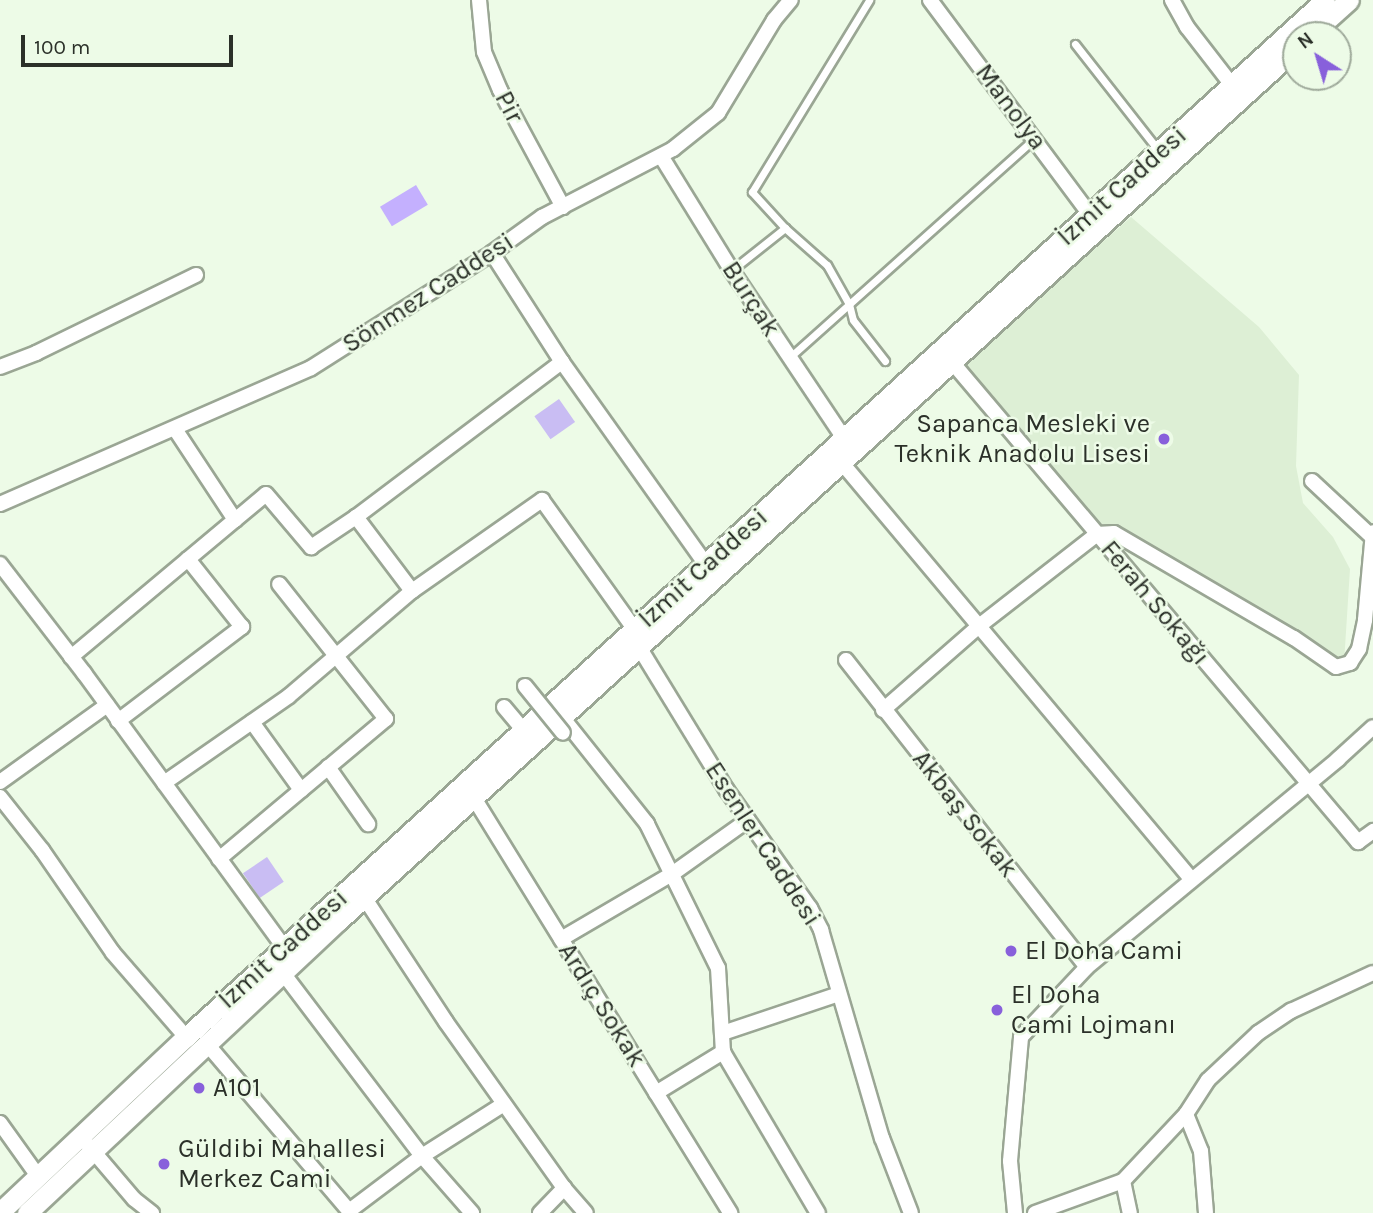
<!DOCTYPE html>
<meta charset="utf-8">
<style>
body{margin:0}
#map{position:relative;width:1373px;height:1213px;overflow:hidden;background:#edfbe7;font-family:Karla,sans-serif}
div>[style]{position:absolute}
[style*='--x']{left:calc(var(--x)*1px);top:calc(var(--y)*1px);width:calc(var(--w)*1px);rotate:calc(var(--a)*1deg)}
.built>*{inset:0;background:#ddefd5}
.green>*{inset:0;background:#c9bdf3;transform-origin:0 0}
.water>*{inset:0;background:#c4b0fe;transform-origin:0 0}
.roads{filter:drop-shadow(2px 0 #9aa694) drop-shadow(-2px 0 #9aa694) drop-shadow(0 2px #9aa694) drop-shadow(0 -2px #9aa694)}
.lane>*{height:7px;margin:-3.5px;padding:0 3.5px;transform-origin:3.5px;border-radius:3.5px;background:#fff}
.street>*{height:14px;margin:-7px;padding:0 7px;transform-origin:7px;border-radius:7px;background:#fff}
.secondary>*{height:19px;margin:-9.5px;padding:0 9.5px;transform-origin:9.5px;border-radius:9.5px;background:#fff}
.bridges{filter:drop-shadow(2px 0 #9aa694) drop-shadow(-2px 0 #9aa694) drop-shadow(0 2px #9aa694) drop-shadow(0 -2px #9aa694)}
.street-bridge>*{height:14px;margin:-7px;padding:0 7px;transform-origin:7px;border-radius:7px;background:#fff}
.dots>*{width:19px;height:19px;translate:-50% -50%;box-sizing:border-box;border:4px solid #edfbe7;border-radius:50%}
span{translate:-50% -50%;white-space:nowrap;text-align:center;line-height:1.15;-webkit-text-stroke:5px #edfbe7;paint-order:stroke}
.street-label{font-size:26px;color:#2b3029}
.poi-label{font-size:26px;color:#2b3029}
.right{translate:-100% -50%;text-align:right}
.left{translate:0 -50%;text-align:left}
.north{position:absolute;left:1282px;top:21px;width:70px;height:70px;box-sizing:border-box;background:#edfbe7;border:2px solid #9faa9b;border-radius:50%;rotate:323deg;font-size:19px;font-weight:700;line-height:28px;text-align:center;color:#2b3029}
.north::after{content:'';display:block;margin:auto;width:24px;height:32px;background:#8860db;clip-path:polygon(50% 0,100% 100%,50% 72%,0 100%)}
.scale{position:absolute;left:21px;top:35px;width:212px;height:32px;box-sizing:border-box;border:4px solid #2b3029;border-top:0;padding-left:9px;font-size:21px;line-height:24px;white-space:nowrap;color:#2b3029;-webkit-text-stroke:5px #edfbe7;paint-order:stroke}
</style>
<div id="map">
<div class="built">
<i style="clip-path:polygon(1131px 217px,1259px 327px,1299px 375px,1296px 466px,1303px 503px,1333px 537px,1350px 569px,1344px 663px,1109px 532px,963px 365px)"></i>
</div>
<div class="green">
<i style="left:559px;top:399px;width:28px;height:30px;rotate:55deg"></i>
<i style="left:267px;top:857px;width:30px;height:29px;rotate:56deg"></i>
</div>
<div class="water">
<i style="left:416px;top:185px;width:23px;height:42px;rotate:59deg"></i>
</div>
<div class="roads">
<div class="lane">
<i style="--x:1075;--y:44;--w:136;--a:51.9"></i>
<i style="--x:785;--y:228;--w:56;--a:41.4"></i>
<i style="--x:827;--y:265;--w:45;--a:60.6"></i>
<i style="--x:849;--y:304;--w:16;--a:76"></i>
<i style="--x:853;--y:320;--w:52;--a:52"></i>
<i style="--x:732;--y:270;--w:68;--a:-38.4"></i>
<i style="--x:785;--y:228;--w:49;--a:-132.5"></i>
<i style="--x:752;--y:192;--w:225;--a:-58.6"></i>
<i style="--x:790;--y:357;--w:327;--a:-41.8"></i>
</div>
<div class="street">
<i style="--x:479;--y:0;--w:52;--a:84.5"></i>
<i style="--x:484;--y:52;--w:41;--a:67.2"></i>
<i style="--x:500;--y:90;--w:133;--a:61.7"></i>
<i style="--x:930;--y:0;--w:268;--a:53.3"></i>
<i style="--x:1172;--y:0;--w:31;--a:61"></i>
<i style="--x:1187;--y:27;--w:73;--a:52.2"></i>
<i style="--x:661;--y:156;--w:135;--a:58.3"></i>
<i style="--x:732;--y:271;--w:203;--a:56.2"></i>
<i style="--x:492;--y:253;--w:130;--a:57.3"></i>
<i style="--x:562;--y:362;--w:249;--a:54.6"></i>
<i style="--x:952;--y:362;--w:629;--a:49.77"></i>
<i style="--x:1358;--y:842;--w:19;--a:-36"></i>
<i style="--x:0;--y:367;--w:39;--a:-21"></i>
<i style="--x:36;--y:353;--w:178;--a:-26"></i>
<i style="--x:842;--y:463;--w:544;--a:49.99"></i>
<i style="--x:1312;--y:481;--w:81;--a:43"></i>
<i style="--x:0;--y:504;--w:339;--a:-23.6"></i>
<i style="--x:311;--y:368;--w:214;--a:-32.4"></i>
<i style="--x:492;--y:253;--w:62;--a:-35.8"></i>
<i style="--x:542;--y:217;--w:148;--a:-27.4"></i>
<i style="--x:673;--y:149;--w:58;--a:-38.7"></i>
<i style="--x:718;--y:113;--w:109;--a:-58.9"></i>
<i style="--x:774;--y:20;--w:26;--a:-50"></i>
<i style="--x:235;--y:520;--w:40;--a:-40"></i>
<i style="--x:266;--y:494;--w:70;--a:49.7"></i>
<i style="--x:311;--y:547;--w:54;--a:-33.7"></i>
<i style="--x:0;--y:564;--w:138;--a:52.4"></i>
<i style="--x:84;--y:673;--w:341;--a:53.9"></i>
<i style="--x:412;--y:591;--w:93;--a:-127.1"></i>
<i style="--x:356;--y:517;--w:258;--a:-37"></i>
<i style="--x:639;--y:647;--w:167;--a:58.5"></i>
<i style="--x:726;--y:789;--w:146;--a:54.8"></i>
<i style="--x:810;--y:908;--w:25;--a:63"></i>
<i style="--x:821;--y:930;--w:217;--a:73.7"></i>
<i style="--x:882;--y:1138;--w:80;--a:68.9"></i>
<i style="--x:71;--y:657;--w:214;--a:-39.9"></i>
<i style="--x:235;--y:520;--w:109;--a:-123.4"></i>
<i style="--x:846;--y:660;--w:390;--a:51.9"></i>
<i style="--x:504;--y:707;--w:31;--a:50"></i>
<i style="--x:883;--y:710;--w:128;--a:-41.2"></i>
<i style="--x:979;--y:626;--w:150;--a:-37.9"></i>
<i style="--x:1097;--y:534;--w:17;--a:-3"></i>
<i style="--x:1114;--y:533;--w:208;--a:30.3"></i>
<i style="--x:1294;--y:638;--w:51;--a:34.6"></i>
<i style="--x:1336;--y:667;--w:15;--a:-16"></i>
<i style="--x:1350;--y:663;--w:17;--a:-57"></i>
<i style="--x:1359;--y:649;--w:30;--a:-78"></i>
<i style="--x:1365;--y:620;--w:88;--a:-84.8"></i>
<i style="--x:562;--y:717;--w:137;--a:51.5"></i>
<i style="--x:647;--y:824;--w:161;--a:63.8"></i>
<i style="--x:718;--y:968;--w:84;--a:86.6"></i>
<i style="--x:723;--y:1052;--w:187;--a:59.5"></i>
<i style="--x:118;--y:721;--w:156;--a:-37.2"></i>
<i style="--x:242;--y:627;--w:87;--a:-128.5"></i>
<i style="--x:252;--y:722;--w:84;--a:54.2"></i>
<i style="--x:328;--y:767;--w:70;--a:54.9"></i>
<i style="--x:0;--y:782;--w:132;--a:-35.7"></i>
<i style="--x:164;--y:783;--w:152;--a:-34.8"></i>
<i style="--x:289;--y:696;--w:162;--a:-40.5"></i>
<i style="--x:412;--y:591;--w:159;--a:-35"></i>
<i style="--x:542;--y:500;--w:160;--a:54.4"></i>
<i style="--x:0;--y:797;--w:68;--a:51.6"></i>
<i style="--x:42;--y:850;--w:125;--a:55.4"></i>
<i style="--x:113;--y:953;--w:111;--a:49"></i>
<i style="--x:474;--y:798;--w:488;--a:58.3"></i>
<i style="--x:219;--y:859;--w:218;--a:-40"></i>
<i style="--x:386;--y:719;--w:172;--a:-128.4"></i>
<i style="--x:364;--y:897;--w:149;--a:56.7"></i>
<i style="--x:446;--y:1022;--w:204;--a:54.6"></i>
<i style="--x:564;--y:1188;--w:33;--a:49"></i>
<i style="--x:561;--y:939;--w:129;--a:-30.4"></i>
<i style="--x:672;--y:874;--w:93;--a:-35.4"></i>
<i style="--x:283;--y:973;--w:230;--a:52.8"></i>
<i style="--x:422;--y:1156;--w:76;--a:48.7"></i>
<i style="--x:723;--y:1033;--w:122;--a:-18.6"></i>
<i style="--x:207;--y:1044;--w:219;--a:49.6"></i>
<i style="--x:349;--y:1211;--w:91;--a:-37"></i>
<i style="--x:422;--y:1156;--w:97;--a:-32.4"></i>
<i style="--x:656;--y:1093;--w:79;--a:-31.5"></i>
<i style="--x:1186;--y:1114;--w:40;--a:68"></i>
<i style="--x:1201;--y:1151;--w:62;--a:85.4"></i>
<i style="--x:0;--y:1123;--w:65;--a:54.4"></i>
<i style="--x:88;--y:1145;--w:71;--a:49.6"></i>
<i style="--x:134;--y:1199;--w:23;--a:38"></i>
<i style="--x:1123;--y:1181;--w:33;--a:78"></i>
<i style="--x:540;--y:1213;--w:35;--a:-46"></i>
<i style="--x:1015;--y:1213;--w:52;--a:-95.5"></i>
<i style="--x:1010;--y:1161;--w:124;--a:-84.9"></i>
<i style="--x:1021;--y:1037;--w:96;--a:-46.7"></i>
<i style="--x:1087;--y:967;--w:326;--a:-39.6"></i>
<i style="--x:1338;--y:759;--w:47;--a:-42.4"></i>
<i style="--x:1035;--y:1213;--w:94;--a:-20"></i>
<i style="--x:1123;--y:1181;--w:92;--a:-46.8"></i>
<i style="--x:1186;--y:1114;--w:40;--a:-57.1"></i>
<i style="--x:1208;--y:1080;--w:69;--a:-43.2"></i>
<i style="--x:1258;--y:1033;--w:40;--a:-34"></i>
<i style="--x:1291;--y:1011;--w:90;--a:-24.9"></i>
</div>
<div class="secondary">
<i style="--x:1310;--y:35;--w:52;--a:-41.9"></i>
<i style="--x:0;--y:1212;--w:255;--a:-43.3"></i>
<i style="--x:186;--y:1037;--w:1540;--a:-42.32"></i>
<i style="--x:27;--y:1213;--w:427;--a:-43.2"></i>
<i style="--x:338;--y:921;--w:1296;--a:-42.34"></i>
</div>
</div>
<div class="bridges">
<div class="street-bridge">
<i style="--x:525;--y:686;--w:60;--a:51"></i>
</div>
</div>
<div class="dots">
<i style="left:1164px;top:439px;background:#8860db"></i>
<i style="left:1011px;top:951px;background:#8860db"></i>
<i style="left:997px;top:1010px;background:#8860db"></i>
<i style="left:199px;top:1088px;background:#8860db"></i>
<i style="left:164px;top:1164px;background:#8860db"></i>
</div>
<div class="street-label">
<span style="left:509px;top:107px;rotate:63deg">Pir</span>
<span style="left:1011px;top:107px;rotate:53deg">Manolya</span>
<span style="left:1122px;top:186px;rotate:-42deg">İzmit Caddesi</span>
<span style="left:428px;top:293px;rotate:-33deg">Sönmez Caddesi</span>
<span style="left:751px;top:299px;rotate:57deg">Burçak</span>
<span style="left:703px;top:568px;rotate:-42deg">İzmit Caddesi</span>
<span style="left:1155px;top:603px;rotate:50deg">Ferah Sokağı</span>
<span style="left:965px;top:814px;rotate:52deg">Akbaş Sokak</span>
<span style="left:763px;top:844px;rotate:57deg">Esenler Caddesi</span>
<span style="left:283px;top:949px;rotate:-42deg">İzmit Caddesi</span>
<span style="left:602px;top:1005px;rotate:58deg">Ardıç Sokak</span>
</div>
<div class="poi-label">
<span class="right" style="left:1150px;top:439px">Sapanca Mesleki ve<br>Teknik Anadolu Lisesi</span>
<span class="left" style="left:1025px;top:951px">El Doha Cami</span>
<span class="left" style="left:1011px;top:1010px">El Doha<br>Cami Lojmanı</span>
<span class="left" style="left:213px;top:1088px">A101</span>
<span class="left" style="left:178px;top:1164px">Güldibi Mahallesi<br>Merkez Cami</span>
</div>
<div class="north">N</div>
<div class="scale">100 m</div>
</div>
